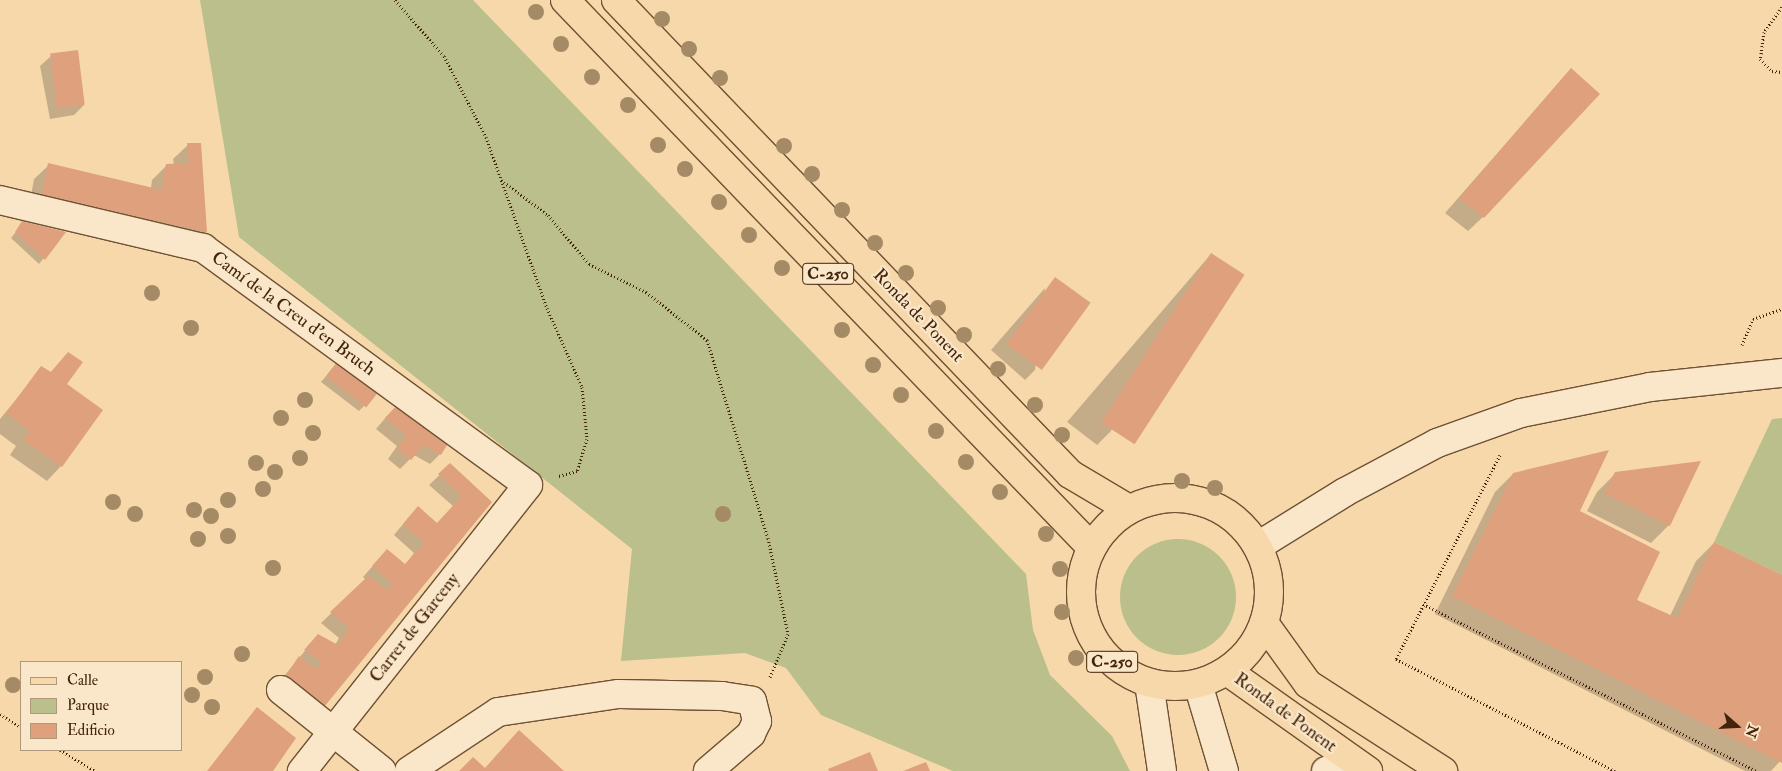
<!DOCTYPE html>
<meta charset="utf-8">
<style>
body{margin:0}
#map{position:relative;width:1782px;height:771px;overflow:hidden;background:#f7d8ab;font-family:"IM FELL Double Pica",serif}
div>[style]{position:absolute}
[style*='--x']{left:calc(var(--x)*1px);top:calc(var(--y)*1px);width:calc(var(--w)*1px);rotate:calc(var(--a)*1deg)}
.green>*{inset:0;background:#babf8b}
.round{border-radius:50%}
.shadow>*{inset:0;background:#0003}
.building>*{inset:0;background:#dea07d;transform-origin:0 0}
.path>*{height:3px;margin-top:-1.5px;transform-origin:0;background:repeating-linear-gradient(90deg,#42240c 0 1px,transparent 0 3.5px)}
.roads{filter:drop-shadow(1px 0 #6f5134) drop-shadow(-1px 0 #6f5134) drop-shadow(0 1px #6f5134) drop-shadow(0 -1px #6f5134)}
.minor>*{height:28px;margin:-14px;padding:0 14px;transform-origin:14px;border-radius:14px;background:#fae6c8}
.major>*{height:28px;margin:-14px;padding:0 14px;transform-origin:14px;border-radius:14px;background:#f7d8ab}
.major>.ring{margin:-14px;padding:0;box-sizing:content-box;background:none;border:28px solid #f7d8ab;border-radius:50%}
.trees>*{width:16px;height:16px;margin:-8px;border-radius:50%;background:#a48a65}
span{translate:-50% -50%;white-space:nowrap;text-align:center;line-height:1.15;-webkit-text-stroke:4.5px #fae6c8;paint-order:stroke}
.shield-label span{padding:1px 4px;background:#fae6c8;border:1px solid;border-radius:4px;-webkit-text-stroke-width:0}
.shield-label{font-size:16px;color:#42240c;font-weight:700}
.street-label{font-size:18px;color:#42240c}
.legend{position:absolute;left:20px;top:661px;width:162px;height:90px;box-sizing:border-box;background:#fae6c8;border:1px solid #b0987d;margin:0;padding:6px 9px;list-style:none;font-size:15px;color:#42240c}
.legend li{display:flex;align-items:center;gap:10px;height:25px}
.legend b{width:25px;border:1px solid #b0987d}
.north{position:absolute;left:1712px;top:701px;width:50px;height:50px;-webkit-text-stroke:4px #fae6c8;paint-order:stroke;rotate:109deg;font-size:14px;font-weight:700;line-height:20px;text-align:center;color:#42240c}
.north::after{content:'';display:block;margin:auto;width:18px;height:22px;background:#42240c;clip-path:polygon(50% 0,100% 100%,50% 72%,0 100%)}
</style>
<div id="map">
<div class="green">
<i style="clip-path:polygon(200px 0,473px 0,1026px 574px,1033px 630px,1050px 675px,1112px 736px,1130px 771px,953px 771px,821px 715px,786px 668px,745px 653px,621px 661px,632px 549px,239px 237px)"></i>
<i style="clip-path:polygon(1782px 418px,1782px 575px,1714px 542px,1772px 419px)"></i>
<i class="round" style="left:1120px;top:539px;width:116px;height:116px"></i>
</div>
<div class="shadow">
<i style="clip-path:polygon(51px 56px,84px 105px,74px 115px,50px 119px,40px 66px)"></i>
<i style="clip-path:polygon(1557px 85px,1483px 217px,1468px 231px,1445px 213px)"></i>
<i style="clip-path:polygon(200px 144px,206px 232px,191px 246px,28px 211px,34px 179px,49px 165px,151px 188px,152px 180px,166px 166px,174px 165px,173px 159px,188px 145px)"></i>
<i style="clip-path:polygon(23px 223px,64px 233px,39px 264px,11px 238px)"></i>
<i style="clip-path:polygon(1211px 254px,1111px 431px,1097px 445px,1067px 422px)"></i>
<i style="clip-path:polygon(1045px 288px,1035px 370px,1025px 380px,991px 350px)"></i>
<i style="clip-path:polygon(68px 353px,61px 466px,47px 481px,10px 455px,16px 446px,0 434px,0 419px,42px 368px,50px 373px)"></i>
<i style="clip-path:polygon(332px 369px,364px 406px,359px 411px,321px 382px)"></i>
<i style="clip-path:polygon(387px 416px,440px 454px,430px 464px,414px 455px,400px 469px,388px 459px,397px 446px,376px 429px)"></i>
<i style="clip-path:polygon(450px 465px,490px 502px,323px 706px,276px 686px,318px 635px,335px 645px,339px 638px,321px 623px,366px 580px,363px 577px,377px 561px,405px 565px,414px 553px,394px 535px,408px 518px,418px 508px,437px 524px,453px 506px,429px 485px)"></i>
<i style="clip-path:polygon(1616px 473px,1669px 525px,1651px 543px,1587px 511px,1597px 492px)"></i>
<i style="clip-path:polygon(1513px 474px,1579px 512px,1636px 600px,1670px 616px,1696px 561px,1714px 543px,1782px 577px,1782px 759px,1771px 771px,1745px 771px,1435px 614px,1495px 492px)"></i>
</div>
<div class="building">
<i style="left:78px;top:50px;width:55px;height:28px;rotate:83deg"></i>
<i style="clip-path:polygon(1571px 68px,1600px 94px,1484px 218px,1459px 198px)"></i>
<i style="clip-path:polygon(187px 143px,201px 143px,207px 232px,41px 196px,48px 163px,162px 190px,166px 164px,189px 163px)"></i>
<i style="clip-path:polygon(22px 221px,66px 232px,45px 260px,15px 232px)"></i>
<i style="left:1211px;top:253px;width:40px;height:202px;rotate:33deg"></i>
<i style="left:1055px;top:277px;width:44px;height:83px;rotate:36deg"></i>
<i style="clip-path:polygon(68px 352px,83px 362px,67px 384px,103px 410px,62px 467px,23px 440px,30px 431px,6px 413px,41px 366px,51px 372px)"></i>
<i style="left:337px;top:362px;width:51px;height:18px;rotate:38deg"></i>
<i style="clip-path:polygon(397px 405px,449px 442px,441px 455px,424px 445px,411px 460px,397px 449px,406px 435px,385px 418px)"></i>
<i style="clip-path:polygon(1609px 450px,1580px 511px,1660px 552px,1637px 600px,1677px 618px,1714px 542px,1782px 575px,1782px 763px,1452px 596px,1513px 473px)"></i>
<i style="clip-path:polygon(1701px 461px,1670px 526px,1604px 493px,1615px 472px)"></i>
<i style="clip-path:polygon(450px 463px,492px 502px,324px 707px,286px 675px,299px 656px,316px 669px,322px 662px,304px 650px,318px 634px,338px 645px,349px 628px,330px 612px,368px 576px,387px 590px,393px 584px,372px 566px,387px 549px,405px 564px,424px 543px,403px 524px,418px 506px,437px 523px,462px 496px,438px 474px)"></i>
<i style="clip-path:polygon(257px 707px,296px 738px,273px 771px,207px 771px)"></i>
<i style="clip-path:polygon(519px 730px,564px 771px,459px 771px,473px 757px,485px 768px)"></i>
<i style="clip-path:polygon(870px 752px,878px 771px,829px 771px,828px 769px)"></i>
<i style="clip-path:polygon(926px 762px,930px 771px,903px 771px)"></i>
</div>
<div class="path">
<i style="--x:395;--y:0;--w:74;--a:48.8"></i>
<i style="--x:444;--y:56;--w:91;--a:62.6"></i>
<i style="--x:486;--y:137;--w:182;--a:70.4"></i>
<i style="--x:547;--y:308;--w:86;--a:66.1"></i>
<i style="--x:582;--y:387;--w:52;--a:84.5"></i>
<i style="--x:587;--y:439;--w:34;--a:107"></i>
<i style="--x:577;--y:471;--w:20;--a:165"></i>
<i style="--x:1782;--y:7;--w:31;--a:126"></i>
<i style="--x:1764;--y:32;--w:27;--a:98"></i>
<i style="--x:1760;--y:59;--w:17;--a:45"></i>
<i style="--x:1772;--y:71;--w:10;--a:6"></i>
<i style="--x:501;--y:180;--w:59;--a:36.7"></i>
<i style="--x:548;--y:215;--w:64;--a:50.1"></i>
<i style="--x:589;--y:264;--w:64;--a:26.2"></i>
<i style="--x:646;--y:292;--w:78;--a:38.2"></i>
<i style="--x:707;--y:340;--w:207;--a:72.9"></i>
<i style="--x:768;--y:538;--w:98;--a:78.2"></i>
<i style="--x:788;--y:634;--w:47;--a:112.7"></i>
<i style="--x:1742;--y:345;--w:28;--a:-67"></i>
<i style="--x:1753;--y:319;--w:31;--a:-19"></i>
<i style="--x:1500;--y:455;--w:229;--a:117"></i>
<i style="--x:1396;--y:659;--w:246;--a:27.1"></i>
<i style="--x:1423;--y:604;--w:373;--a:26.6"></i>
<i style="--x:0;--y:714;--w:25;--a:32"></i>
<i style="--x:60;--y:750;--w:41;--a:31"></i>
</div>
<div class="roads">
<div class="minor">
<i style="--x:0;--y:200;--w:209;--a:13.3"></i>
<i style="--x:203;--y:248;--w:402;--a:36.1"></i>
<i style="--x:528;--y:485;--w:365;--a:128.3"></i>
<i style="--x:1258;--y:546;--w:102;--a:-31.8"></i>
<i style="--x:1345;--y:492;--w:104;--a:-28"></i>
<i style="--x:1437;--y:443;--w:89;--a:-19.7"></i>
<i style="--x:1521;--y:413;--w:132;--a:-11.4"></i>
<i style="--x:1650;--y:387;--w:133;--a:-6.1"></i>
<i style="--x:1149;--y:683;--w:89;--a:81.6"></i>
<i style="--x:1198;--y:684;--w:91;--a:73.4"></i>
<i style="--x:281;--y:690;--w:129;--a:38.7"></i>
<i style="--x:409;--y:771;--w:107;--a:-33.5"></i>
<i style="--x:498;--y:712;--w:122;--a:-8.5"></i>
<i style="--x:619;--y:694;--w:103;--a:1.1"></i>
<i style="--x:722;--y:696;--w:30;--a:9"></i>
<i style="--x:752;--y:701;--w:21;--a:76"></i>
<i style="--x:757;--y:721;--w:14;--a:115"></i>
<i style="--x:751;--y:734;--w:57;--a:139.3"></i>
<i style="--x:1326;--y:771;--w:27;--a:-22"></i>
</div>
<div class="major">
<i style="--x:565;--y:0;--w:760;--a:46.12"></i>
<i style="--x:616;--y:0;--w:656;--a:46.23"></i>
<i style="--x:1070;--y:474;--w:69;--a:30.7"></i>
<i class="ring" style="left:1081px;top:498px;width:160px;height:160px"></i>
<i style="--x:1264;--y:623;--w:75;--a:54.2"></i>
<i style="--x:1308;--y:684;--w:161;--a:32.8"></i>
<i style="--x:1227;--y:671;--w:173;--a:35.3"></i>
</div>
</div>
<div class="trees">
<i style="left:536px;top:12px"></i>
<i style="left:662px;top:19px"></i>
<i style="left:561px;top:44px"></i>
<i style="left:689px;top:49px"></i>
<i style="left:592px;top:77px"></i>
<i style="left:720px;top:78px"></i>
<i style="left:628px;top:105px"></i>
<i style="left:658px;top:145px"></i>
<i style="left:784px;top:146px"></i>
<i style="left:685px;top:169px"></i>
<i style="left:812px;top:174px"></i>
<i style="left:719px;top:202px"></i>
<i style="left:842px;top:210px"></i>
<i style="left:749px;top:235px"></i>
<i style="left:875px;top:243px"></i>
<i style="left:782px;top:268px"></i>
<i style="left:906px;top:273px"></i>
<i style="left:152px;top:293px"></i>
<i style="left:938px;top:308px"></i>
<i style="left:191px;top:328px"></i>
<i style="left:842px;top:330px"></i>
<i style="left:964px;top:335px"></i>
<i style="left:873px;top:365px"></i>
<i style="left:998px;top:369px"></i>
<i style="left:901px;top:395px"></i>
<i style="left:305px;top:400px"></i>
<i style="left:1035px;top:405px"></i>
<i style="left:281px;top:418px"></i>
<i style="left:936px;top:431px"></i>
<i style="left:313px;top:433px"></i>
<i style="left:1062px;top:435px"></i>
<i style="left:300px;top:458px"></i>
<i style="left:966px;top:462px"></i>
<i style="left:256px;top:463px"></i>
<i style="left:275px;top:472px"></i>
<i style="left:1182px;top:481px"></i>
<i style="left:1215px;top:488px"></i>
<i style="left:263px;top:489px"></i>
<i style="left:1000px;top:492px"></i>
<i style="left:228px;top:500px"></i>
<i style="left:113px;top:502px"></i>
<i style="left:194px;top:510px"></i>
<i style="left:135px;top:514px"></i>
<i style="left:723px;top:514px"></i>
<i style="left:211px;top:516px"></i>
<i style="left:1046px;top:534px"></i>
<i style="left:228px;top:536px"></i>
<i style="left:198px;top:539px"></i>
<i style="left:273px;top:568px"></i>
<i style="left:1060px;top:569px"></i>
<i style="left:1062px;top:612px"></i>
<i style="left:242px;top:654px"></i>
<i style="left:1076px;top:658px"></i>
<i style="left:205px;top:677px"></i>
<i style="left:13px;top:685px"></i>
<i style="left:192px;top:695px"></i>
<i style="left:212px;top:707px"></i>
</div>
<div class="shield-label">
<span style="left:828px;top:274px">C-250</span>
<span style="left:1112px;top:662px">C-250</span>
</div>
<div class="street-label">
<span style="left:293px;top:314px;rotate:36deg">Camí de la Creu d'en Bruch</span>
<span style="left:918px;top:316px;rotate:46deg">Ronda de Ponent</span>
<span style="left:415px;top:628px;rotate:-52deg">Carrer de Garceny</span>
<span style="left:1285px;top:713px;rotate:36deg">Ronda de Ponent</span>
</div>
<ul class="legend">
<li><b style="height:6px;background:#f7d8ab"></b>Calle</li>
<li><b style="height:14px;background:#babf8b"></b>Parque</li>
<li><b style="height:14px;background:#dea07d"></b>Edificio</li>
</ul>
<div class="north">N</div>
</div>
